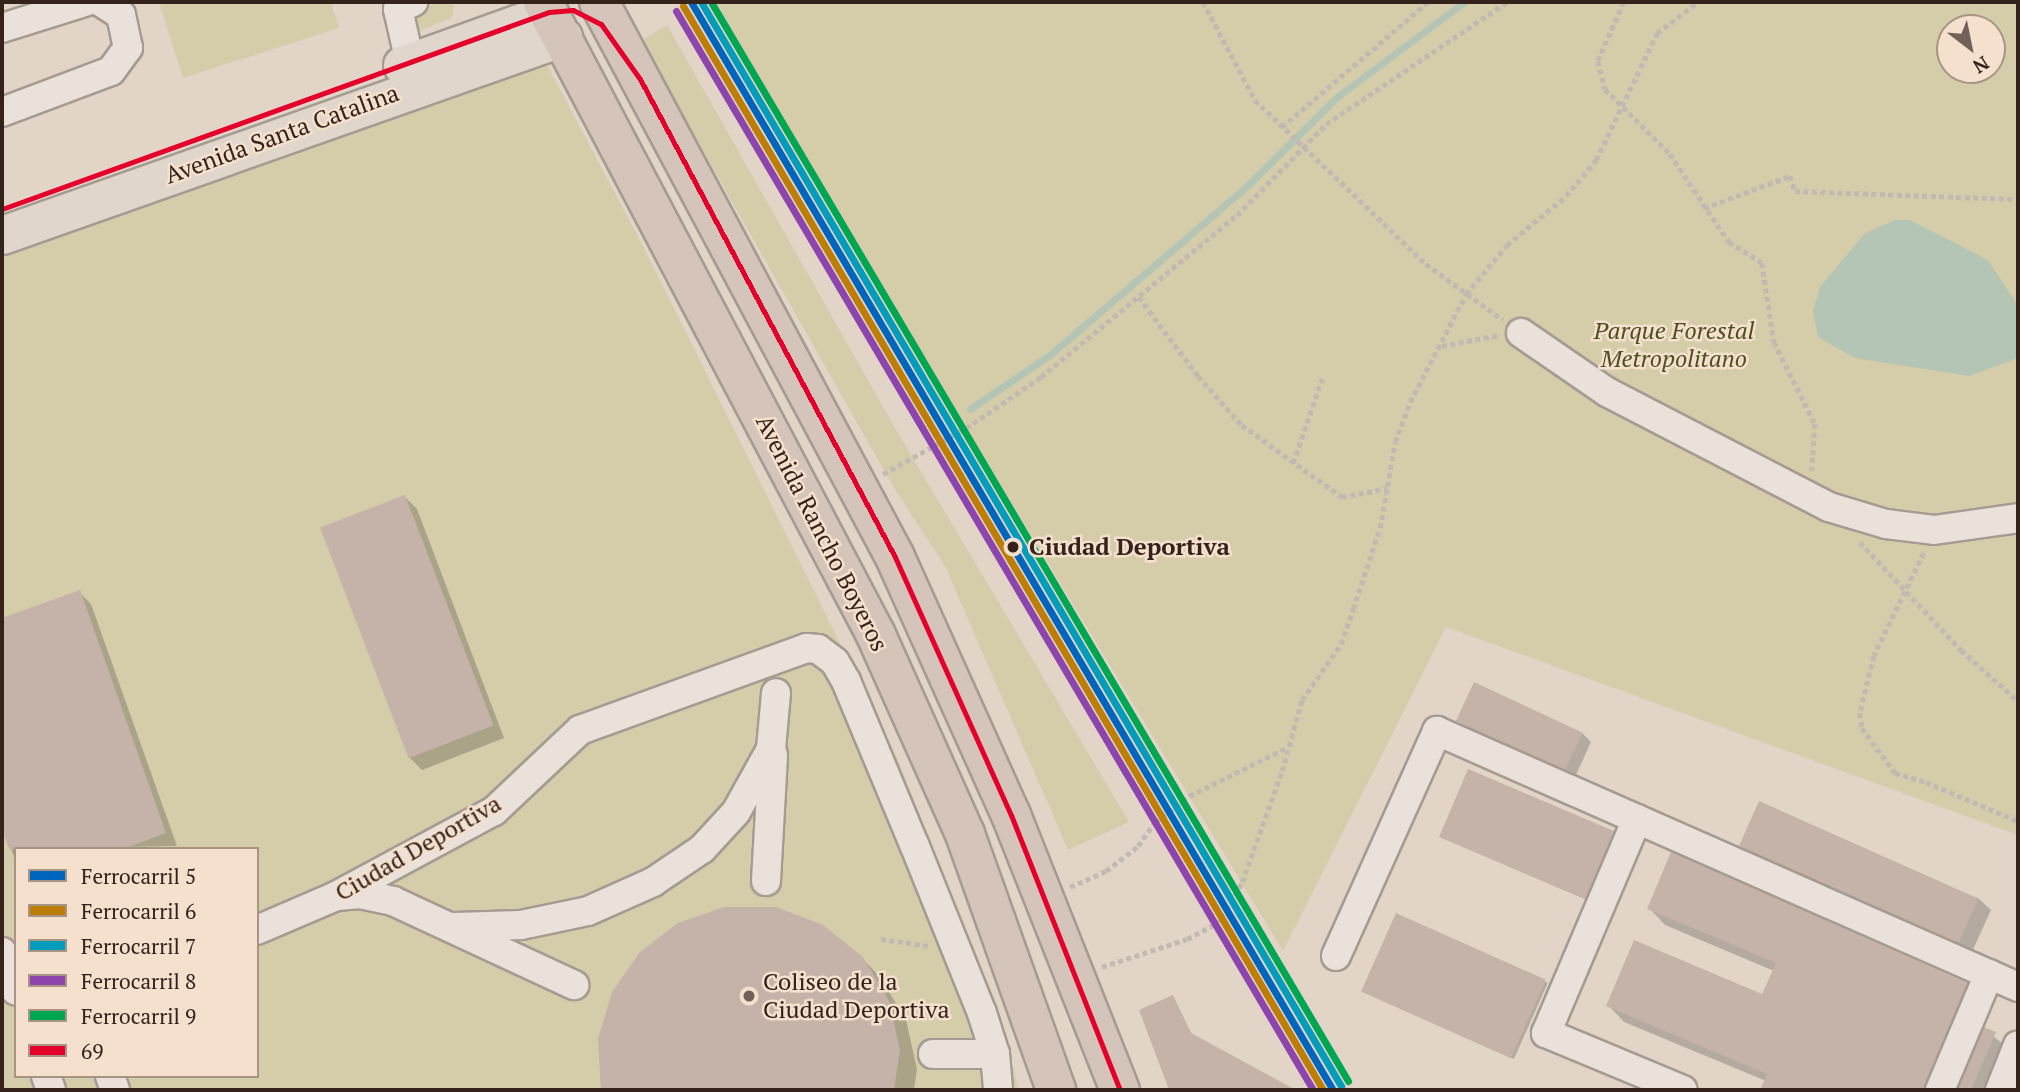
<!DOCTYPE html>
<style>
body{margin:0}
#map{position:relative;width:2020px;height:1092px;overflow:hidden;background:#e2d5c8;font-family:"PT Serif",serif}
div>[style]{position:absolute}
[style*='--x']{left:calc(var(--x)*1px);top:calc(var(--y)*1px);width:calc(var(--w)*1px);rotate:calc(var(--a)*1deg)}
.green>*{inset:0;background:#d5ccaa}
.water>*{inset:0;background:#b4c5b6}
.shadow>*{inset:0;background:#0003;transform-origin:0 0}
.stream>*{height:7px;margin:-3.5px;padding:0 3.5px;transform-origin:3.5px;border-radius:3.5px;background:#b4c5b6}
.building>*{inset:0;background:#c5b2a9;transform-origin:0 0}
.path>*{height:4.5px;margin-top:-2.25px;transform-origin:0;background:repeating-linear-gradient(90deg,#c2b9b2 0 5px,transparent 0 8.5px)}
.roads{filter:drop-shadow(2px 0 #a69b92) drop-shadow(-2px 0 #a69b92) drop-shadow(0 2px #a69b92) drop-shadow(0 -2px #a69b92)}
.minor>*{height:28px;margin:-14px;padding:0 14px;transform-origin:14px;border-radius:14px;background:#eae2da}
.major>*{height:37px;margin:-18.5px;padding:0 18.5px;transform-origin:18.5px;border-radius:18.5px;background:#e1d6cb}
.highway>*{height:38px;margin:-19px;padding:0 19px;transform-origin:19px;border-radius:19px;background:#d5c4b9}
.bus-1>*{height:5px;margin:-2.5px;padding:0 2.5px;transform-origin:2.5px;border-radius:2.5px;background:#e4002b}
.rail-1>*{height:7px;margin:-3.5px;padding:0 3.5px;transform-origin:3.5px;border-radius:3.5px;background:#0065bd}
.rail-2>*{height:7px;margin:-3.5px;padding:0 3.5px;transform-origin:3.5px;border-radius:3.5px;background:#bc7e08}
.rail-3>*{height:7px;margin:-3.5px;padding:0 3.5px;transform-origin:3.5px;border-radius:3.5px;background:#059cbc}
.rail-4>*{height:7px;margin:-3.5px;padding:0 3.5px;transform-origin:3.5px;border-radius:3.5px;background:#8e44ad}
.rail-5>*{height:7px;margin:-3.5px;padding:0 3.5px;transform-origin:3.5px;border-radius:3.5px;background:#00a651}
.dots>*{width:19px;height:19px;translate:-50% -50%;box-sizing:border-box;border:4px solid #f4e0cc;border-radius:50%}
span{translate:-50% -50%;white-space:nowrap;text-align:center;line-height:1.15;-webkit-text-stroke:5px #f4e0cc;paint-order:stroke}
.street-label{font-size:24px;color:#34221b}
.park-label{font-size:24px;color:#4f5022;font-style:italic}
.stop-label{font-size:24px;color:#34221b;font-weight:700}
.left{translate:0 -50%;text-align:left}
.poi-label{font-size:24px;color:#34221b}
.frame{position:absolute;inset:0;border:4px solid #34221b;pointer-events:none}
.legend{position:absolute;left:14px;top:847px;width:245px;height:231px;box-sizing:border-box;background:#f4e0cc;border:2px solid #a79485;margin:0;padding:9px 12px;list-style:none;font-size:21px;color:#34221b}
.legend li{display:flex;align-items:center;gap:14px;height:35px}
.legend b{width:35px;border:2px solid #a79485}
.north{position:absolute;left:1936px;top:14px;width:70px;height:70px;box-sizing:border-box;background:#f4e0cc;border:2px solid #a79485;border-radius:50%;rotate:148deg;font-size:19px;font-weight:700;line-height:28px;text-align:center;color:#34221b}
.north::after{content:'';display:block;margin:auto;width:24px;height:32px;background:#716158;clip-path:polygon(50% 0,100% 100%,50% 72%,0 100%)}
</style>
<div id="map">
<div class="green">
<i style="clip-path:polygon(159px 2px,331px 2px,339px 28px,183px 78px)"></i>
<i style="clip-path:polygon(437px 2px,454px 5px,452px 18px,419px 31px,414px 27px,418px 12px)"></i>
<i style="clip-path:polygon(evenodd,708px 2px,2018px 2px,2018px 835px,1446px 627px,1283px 951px,708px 2px,1950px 28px,1992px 28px,1992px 70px,1950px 70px,1950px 28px)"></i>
<i style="clip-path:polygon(667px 25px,895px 428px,1129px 822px,1068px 850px,945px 566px,894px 488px,641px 41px)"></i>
<i style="clip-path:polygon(evenodd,541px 54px,643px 246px,898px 760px,1007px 1044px,1019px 1090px,2px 1090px,2px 251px,541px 54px,16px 849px,257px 849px,257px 1076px,16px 1076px,16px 849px)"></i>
</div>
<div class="water">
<i style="clip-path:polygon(1895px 220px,1910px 220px,1988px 260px,2018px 306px,2018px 358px,1969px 376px,1855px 358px,1818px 337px,1813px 311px,1820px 287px,1864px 234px)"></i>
</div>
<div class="shadow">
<i style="clip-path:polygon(405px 497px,417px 509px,504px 738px,422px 770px,410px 758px)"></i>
<i style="clip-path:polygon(79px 592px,91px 604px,177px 846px,16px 849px,16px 863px,2px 823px,2px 620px)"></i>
<i style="clip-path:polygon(1458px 721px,1582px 733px,1591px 742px,1575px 777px,1467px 730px)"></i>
<i style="clip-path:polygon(1613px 832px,1587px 900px,1441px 837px)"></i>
<i style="clip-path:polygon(1742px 846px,1978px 898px,1991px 910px,1971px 954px,1754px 858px)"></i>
<i style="clip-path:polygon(1649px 908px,1966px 984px,1983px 1001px,1945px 1090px,1762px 1090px,1766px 1081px,1624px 1022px,1608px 1005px,1763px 996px,1774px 971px,1665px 925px)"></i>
<i style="left:1397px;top:916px;width:165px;height:83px;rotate:24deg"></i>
<i style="clip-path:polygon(862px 958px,880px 977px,906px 1020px,917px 1069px,914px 1090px,603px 1090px,602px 1087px)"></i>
<i style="clip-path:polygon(1173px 997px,1192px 1035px,1292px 1090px,1171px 1090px,1141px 1011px)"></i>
<i style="clip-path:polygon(1985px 1030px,2011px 1050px,1994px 1090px,1958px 1090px)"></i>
</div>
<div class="stream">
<i style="--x:970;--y:409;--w:98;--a:-34.2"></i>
<i style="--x:1051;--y:354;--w:258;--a:-40.6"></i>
<i style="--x:1247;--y:186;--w:127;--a:-44.7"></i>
<i style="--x:1337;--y:97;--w:159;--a:-36.8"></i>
</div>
<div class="building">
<i style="left:405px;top:495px;width:247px;height:91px;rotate:69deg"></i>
<i style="clip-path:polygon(80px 590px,166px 833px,123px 849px,9px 849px,2px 829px,2px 618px)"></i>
<i style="left:1474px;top:682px;width:120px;height:43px;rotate:25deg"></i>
<i style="left:1468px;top:769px;width:159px;height:74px;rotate:23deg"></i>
<i style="left:1759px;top:801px;width:240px;height:49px;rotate:24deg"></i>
<i style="clip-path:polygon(1671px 852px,1967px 983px,1924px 1090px,1760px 1090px,1767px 1074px,1606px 1006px,1634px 940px,1762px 994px,1776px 963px,1647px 909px)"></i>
<i style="clip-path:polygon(724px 907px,776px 907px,823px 925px,863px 957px,889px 1001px,900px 1050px,894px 1090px,601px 1090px,598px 1039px,612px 992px,640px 952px,678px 923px)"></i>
<i style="left:1396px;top:913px;width:164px;height:86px;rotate:24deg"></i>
<i style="clip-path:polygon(1173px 995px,1191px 1033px,1296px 1090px,1169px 1090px,1139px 1010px)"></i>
<i style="clip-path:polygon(1984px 1027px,1996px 1032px,1971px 1090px,1958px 1090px)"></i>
</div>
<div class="path">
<i style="--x:1203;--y:2;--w:111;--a:62"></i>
<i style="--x:1255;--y:100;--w:237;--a:43.8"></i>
<i style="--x:1426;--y:264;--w:95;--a:36"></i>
<i style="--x:1624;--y:2;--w:64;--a:113.8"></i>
<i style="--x:1598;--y:61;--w:29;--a:76"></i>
<i style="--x:1605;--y:89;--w:92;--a:45"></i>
<i style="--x:1670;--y:154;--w:106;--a:56.2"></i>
<i style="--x:1729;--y:242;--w:39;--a:32"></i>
<i style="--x:1762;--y:263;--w:80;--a:81.4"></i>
<i style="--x:1774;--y:342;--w:92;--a:63.4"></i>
<i style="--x:1815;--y:424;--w:47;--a:93.7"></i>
<i style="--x:1282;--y:127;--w:192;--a:-40.6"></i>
<i style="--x:1704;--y:208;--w:92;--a:-20.4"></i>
<i style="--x:1790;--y:176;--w:16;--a:72"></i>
<i style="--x:1795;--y:191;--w:223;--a:2.1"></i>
<i style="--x:1139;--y:297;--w:99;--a:53.2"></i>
<i style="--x:1198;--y:376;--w:66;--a:48.1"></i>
<i style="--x:1242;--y:425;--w:123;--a:35.8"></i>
<i style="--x:1342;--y:497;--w:46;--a:-11.3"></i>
<i style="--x:1442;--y:346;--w:58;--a:-10.9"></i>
<i style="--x:1293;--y:463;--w:89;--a:-71"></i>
<i style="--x:883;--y:474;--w:95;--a:-29"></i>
<i style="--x:966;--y:428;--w:91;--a:-34.2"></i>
<i style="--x:1041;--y:377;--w:254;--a:-39.6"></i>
<i style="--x:1237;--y:215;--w:127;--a:-45.6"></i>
<i style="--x:1326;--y:124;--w:218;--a:-34"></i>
<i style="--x:1860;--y:542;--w:148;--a:46.9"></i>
<i style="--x:1961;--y:650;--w:76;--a:41.8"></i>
<i style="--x:1924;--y:553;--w:114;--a:115.9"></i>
<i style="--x:1874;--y:656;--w:59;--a:103.8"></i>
<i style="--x:1860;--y:713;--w:15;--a:82"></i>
<i style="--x:1862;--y:728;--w:56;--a:53.7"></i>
<i style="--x:1895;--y:773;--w:32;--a:16"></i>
<i style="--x:1926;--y:782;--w:100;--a:23"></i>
<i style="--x:1070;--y:887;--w:39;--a:-24"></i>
<i style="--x:1106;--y:871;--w:41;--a:-38"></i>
<i style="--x:1138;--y:846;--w:29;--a:-55"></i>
<i style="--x:1155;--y:822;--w:43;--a:-37.4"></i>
<i style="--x:1189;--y:796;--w:110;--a:-26.3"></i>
<i style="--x:881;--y:939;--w:49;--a:8.3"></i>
<i style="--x:1102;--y:967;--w:89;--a:-18.2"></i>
<i style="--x:1187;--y:939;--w:32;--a:-28"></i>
<i style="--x:1215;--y:924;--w:18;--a:-52"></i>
<i style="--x:1226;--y:910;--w:32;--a:-60"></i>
<i style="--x:1242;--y:882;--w:118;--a:-70.2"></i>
<i style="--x:1282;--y:771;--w:74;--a:-74.3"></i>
<i style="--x:1302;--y:700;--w:68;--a:-55.1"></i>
<i style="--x:1341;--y:644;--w:37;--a:-71"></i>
<i style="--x:1353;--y:609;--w:85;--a:-71.6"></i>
<i style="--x:1380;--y:528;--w:87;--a:-80.1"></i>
<i style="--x:1395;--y:442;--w:43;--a:-69.4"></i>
<i style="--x:1410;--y:402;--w:122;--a:-62.6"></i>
<i style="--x:1466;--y:294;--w:64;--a:-50.1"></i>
<i style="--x:1507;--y:245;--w:77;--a:-39.7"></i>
<i style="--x:1566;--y:196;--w:47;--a:-50.2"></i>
<i style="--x:1596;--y:160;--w:141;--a:-64.3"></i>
<i style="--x:1657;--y:33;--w:51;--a:-37.1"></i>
</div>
<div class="roads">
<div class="minor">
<i style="--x:2;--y:28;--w:87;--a:-17.4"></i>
<i style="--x:410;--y:62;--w:54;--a:-102.8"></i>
<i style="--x:398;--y:9;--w:17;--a:-25"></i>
<i style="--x:2;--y:112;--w:116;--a:-20.6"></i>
<i style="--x:111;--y:71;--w:29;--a:-54"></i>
<i style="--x:128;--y:48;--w:34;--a:-102"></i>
<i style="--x:121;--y:15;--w:24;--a:-147"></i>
<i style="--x:1521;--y:333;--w:104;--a:34.5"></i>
<i style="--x:1607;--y:392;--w:250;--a:27.4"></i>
<i style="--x:1829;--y:507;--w:59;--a:16.6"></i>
<i style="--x:1886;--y:524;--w:48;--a:7.1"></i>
<i style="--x:1934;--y:530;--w:85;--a:-8.1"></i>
<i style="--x:1637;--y:819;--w:233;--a:113"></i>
<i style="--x:1546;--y:1033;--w:148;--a:22.6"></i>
<i style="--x:766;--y:881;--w:126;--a:-86.8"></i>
<i style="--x:337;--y:896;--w:23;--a:-5"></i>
<i style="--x:360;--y:894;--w:34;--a:12"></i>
<i style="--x:393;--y:901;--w:200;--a:24.9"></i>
<i style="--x:454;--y:927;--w:67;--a:-1.7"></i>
<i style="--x:521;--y:925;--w:68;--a:-11.8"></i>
<i style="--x:588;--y:911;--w:71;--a:-24"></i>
<i style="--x:653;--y:882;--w:59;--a:-34"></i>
<i style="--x:702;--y:849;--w:50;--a:-47.4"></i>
<i style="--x:736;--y:812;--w:72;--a:-60.9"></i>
<i style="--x:771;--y:749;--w:56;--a:-84.9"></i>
<i style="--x:257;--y:930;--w:84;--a:-23.2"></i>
<i style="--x:334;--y:897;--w:182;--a:-28.3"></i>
<i style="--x:494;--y:811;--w:118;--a:-43.3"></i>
<i style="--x:580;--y:730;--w:241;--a:-19.9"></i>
<i style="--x:807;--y:648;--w:11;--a:5"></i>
<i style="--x:818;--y:649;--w:21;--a:37"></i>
<i style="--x:835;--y:662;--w:22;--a:60"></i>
<i style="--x:846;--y:681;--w:177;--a:67.4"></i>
<i style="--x:914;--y:844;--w:182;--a:68.1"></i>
<i style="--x:982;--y:1013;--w:43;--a:72.4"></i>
<i style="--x:995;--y:1054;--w:36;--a:85"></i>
<i style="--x:2;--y:952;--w:41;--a:70.3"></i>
<i style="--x:1336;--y:956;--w:247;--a:-65.8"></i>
<i style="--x:1437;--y:731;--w:635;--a:23.78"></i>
<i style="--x:933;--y:1054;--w:62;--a:0"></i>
<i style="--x:46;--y:1076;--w:15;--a:70"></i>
<i style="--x:110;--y:1076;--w:15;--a:70"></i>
<i style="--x:1940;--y:1090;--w:126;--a:-67.1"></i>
<i style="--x:2000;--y:1090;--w:48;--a:-68.2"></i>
</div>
<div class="major">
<i style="--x:402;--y:65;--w:156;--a:-19.8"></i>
<i style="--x:2;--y:235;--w:595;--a:-19.44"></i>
</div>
<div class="highway">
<i style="--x:543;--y:2;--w:715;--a:62.25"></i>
<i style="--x:876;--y:635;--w:218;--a:65.9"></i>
<i style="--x:965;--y:834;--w:272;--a:70.4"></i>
<i style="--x:599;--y:2;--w:629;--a:61.93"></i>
<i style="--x:895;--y:557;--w:283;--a:65.8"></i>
<i style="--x:1011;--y:815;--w:296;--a:68.4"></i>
</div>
</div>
<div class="bus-1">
<i style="--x:2;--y:209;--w:581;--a:-19.81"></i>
<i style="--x:549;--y:12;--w:24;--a:-5"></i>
<i style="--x:573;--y:10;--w:31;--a:27"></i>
<i style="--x:601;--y:24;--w:67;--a:54.7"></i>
<i style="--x:640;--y:79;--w:542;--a:61.92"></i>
<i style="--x:895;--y:557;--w:283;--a:65.8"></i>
<i style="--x:1011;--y:815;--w:296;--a:68.4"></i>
</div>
<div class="rail-1">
<i style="--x:691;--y:2;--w:1263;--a:59.46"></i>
</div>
<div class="rail-2">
<i style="--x:683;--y:6;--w:1259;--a:59.44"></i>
</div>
<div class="rail-3">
<i style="--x:701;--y:2;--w:1259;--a:59.44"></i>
</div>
<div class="rail-4">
<i style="--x:676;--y:11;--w:1253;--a:59.44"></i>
</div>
<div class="rail-5">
<i style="--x:711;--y:2;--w:1253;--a:59.44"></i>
</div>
<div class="dots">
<i style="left:1013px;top:547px;background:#34221b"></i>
<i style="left:749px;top:996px;background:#716158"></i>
</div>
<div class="street-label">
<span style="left:282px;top:134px;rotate:-20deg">Avenida Santa Catalina</span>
<span style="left:822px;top:533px;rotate:63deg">Avenida Rancho Boyeros</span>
<span style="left:418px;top:848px;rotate:-30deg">Ciudad Deportiva</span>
</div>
<div class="park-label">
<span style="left:1674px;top:345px">Parque Forestal<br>Metropolitano</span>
</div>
<div class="stop-label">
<span class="left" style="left:1029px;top:547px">Ciudad Deportiva</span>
</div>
<div class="poi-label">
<span class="left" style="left:763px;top:996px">Coliseo de la<br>Ciudad Deportiva</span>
</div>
<div class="frame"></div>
<ul class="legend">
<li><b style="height:9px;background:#0065bd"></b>Ferrocarril 5</li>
<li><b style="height:9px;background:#bc7e08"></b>Ferrocarril 6</li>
<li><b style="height:9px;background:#059cbc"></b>Ferrocarril 7</li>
<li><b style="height:9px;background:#8e44ad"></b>Ferrocarril 8</li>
<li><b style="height:9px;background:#00a651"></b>Ferrocarril 9</li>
<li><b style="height:9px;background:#e4002b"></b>69</li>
</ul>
<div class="north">N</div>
</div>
